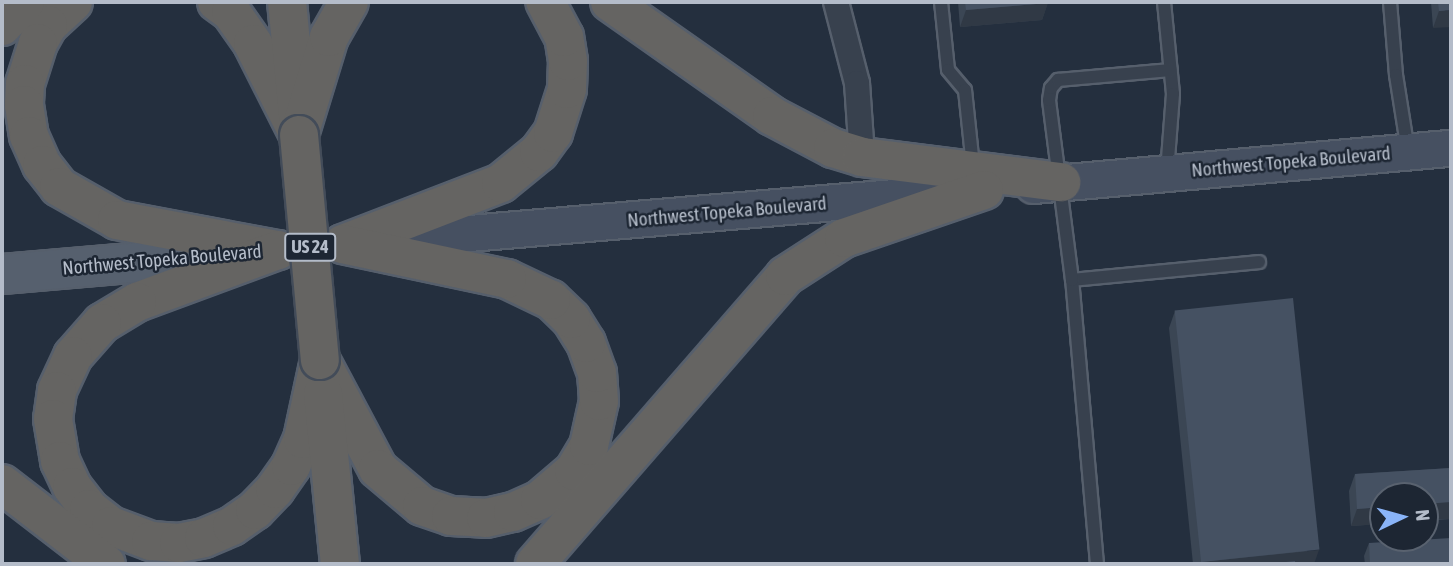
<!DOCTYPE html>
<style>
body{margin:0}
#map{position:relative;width:1453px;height:566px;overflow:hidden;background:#242f3e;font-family:"Asap Condensed",sans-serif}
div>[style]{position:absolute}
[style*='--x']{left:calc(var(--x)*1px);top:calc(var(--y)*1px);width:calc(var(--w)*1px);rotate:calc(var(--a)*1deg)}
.roads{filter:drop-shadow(2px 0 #565f6c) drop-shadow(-2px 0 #565f6c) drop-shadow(0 2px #565f6c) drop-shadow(0 -2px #565f6c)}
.service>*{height:12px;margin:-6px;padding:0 6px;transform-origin:6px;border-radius:6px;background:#38414e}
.minor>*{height:24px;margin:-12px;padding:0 12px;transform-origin:12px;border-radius:12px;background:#38414e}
.secondary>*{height:35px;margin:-17.5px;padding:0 17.5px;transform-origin:17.5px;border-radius:17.5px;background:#465061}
.primary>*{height:38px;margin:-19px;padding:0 19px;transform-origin:19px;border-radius:19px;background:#56606e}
.trunk>*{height:38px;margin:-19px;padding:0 19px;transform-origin:19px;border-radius:19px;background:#656462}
.bridges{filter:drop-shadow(2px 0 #434c59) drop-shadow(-2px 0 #434c59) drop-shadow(0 2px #434c59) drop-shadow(0 -2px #434c59)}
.trunk-bridge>*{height:38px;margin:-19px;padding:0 19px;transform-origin:19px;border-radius:19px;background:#656462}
.wall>*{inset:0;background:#3b4654}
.shaded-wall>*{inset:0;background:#303945;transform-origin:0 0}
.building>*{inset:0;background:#455162;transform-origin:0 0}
span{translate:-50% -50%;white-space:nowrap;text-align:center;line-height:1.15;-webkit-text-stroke:5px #1d2633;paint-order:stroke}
.shield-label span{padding:2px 5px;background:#1d2633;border:2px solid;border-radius:5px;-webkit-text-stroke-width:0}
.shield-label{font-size:18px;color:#b4bcc9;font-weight:700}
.street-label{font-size:19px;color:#b4bcc9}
.frame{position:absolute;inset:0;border:4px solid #b4bcc9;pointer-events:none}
.north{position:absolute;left:1369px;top:482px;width:70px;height:70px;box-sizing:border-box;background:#1d2633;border:2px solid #59626f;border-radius:50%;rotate:85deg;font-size:19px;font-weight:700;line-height:28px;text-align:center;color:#b4bcc9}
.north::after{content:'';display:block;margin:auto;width:24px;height:32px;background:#8ab4f8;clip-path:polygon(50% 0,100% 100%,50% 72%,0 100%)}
</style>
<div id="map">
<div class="roads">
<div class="service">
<i style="--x:941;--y:2;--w:68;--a:84.1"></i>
<i style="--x:948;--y:70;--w:26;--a:50"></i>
<i style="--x:965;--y:90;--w:76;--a:84"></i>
<i style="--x:1164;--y:2;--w:92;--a:84.4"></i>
<i style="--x:1173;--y:94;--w:78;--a:94.4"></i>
<i style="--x:1390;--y:2;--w:73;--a:85.3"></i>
<i style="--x:1396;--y:75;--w:77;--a:81"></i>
<i style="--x:1072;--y:280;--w:188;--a:-5.5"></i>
<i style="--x:1097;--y:564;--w:285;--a:-95"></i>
<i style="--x:1072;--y:280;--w:181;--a:-97.3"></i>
<i style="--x:1049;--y:100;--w:12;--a:-81"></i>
<i style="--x:1051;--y:88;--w:11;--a:-49"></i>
<i style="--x:1058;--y:80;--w:113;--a:-5.1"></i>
</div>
<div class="minor">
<i style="--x:836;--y:2;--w:84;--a:75.5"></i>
<i style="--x:857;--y:83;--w:74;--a:86.1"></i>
</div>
<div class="secondary">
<i style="--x:1033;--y:185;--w:420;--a:-5.1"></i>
<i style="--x:363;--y:242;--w:592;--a:-4.84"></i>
</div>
<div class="primary">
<i style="--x:2;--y:274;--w:257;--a:-4.9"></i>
</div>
<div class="trunk">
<i style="--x:73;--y:2;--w:34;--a:137"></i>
<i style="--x:48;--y:25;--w:21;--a:119"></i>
<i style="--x:38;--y:43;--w:43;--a:107.6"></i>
<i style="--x:25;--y:84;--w:21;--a:93"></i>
<i style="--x:24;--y:105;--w:31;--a:81"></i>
<i style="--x:29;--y:136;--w:32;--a:66"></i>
<i style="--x:42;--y:165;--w:28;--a:52"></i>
<i style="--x:59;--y:187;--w:67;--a:29.6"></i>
<i style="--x:117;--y:220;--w:164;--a:10.6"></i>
<i style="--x:217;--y:2;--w:17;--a:36"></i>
<i style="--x:231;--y:12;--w:39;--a:55"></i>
<i style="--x:253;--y:44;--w:102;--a:63.2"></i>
<i style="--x:287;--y:2;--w:114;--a:84.4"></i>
<i style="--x:610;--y:2;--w:198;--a:35.1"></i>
<i style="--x:772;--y:116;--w:69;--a:27.7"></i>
<i style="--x:833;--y:148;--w:30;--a:17"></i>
<i style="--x:862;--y:157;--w:201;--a:7.2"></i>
<i style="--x:2;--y:26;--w:33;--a:-46"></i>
<i style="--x:299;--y:135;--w:102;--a:-73"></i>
<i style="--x:329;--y:37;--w:40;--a:-60.3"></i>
<i style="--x:343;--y:244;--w:169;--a:-21.1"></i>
<i style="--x:501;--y:183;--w:49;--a:-39.2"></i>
<i style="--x:539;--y:152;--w:24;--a:-54"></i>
<i style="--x:553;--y:133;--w:46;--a:-72.3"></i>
<i style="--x:567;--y:89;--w:28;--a:-88"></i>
<i style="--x:568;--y:61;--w:24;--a:-99"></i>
<i style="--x:564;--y:37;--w:40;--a:-118"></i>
<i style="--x:278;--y:250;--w:150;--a:159.8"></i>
<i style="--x:137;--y:302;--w:41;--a:149"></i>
<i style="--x:102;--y:323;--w:44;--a:131.3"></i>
<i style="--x:73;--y:356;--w:38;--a:115"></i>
<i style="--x:57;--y:391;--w:28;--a:98"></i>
<i style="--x:53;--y:419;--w:43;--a:80.5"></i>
<i style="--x:60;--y:461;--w:29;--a:65"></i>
<i style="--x:72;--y:487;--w:28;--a:52"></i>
<i style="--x:89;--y:509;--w:28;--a:38"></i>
<i style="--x:111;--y:526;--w:43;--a:20.6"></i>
<i style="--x:151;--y:541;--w:28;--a:4"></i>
<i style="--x:179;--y:543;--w:25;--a:-11"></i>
<i style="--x:204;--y:538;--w:30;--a:-23"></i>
<i style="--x:232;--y:526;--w:28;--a:-35"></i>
<i style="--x:255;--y:510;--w:29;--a:-46"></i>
<i style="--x:275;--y:489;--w:28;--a:-55"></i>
<i style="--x:291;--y:466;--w:30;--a:-66"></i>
<i style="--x:303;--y:439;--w:81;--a:-77.9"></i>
<i style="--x:320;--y:360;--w:123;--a:62"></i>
<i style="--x:378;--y:469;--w:57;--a:40.1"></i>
<i style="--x:422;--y:506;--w:31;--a:19"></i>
<i style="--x:451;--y:516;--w:35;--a:3"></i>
<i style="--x:486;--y:518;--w:28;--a:-13"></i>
<i style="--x:513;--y:512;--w:30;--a:-24"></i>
<i style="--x:540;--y:500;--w:45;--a:-40.5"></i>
<i style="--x:574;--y:471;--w:29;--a:-59"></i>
<i style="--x:589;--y:446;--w:46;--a:-77.5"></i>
<i style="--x:599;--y:401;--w:28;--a:-94"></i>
<i style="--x:597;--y:373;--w:32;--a:-110"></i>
<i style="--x:586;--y:343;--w:28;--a:-122"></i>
<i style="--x:571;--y:319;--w:28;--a:-136"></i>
<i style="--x:551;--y:300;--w:49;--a:-154.5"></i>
<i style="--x:507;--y:279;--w:168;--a:-168"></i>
<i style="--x:323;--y:394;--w:171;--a:84.3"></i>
<i style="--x:2;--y:484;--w:131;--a:37.6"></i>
<i style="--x:535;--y:564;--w:381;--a:-49"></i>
<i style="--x:785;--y:276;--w:70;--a:-32.8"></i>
<i style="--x:844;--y:238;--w:148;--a:-18.9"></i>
</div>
</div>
<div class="bridges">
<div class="trunk-bridge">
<i style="--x:299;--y:135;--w:226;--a:84.7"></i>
</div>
</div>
<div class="wall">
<i style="clip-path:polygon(958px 2px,1048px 2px,1042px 20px,960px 27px)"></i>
<i style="clip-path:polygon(1431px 2px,1451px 2px,1433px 28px)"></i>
<i style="clip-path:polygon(1175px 311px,1314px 564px,1193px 564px,1169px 328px)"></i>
<i style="clip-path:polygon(1451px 468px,1451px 519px,1351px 526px,1349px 491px,1355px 474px)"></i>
<i style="clip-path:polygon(1369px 543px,1451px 564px,1365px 564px,1364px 556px)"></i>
</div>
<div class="shaded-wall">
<i style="clip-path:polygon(1048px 3px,1042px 20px,960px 27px,966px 10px)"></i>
<i style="clip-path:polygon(1451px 10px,1451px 27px,1433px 28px,1439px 11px)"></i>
<i style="left:1451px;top:502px;width:17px;height:26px;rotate:90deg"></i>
<i style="clip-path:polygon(1383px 507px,1383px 524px,1351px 526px,1357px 509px)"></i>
<i style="clip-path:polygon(1319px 550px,1314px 564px,1200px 564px,1201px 562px)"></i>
</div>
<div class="building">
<i style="clip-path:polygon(965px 2px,1048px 2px,1048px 3px,966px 10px)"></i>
<i style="clip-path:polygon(1438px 2px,1451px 2px,1451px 10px,1439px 11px)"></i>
<i style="left:1293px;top:298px;width:253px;height:119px;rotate:84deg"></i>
<i style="clip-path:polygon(1451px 468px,1451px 502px,1425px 504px,1425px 496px,1383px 496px,1383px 507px,1357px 509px,1355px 474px)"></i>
<i style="clip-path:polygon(1451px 538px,1451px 564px,1370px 564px,1369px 543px)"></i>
<i style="clip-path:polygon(1295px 561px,1295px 564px,1268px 564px)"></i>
</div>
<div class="shield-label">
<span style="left:310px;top:247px">US 24</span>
</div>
<div class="street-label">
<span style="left:1291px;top:162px;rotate:-5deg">Northwest Topeka Boulevard</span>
<span style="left:727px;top:212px;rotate:-5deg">Northwest Topeka Boulevard</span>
<span style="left:162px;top:260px;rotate:-5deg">Northwest Topeka Boulevard</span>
</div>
<div class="frame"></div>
<div class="north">N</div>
</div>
